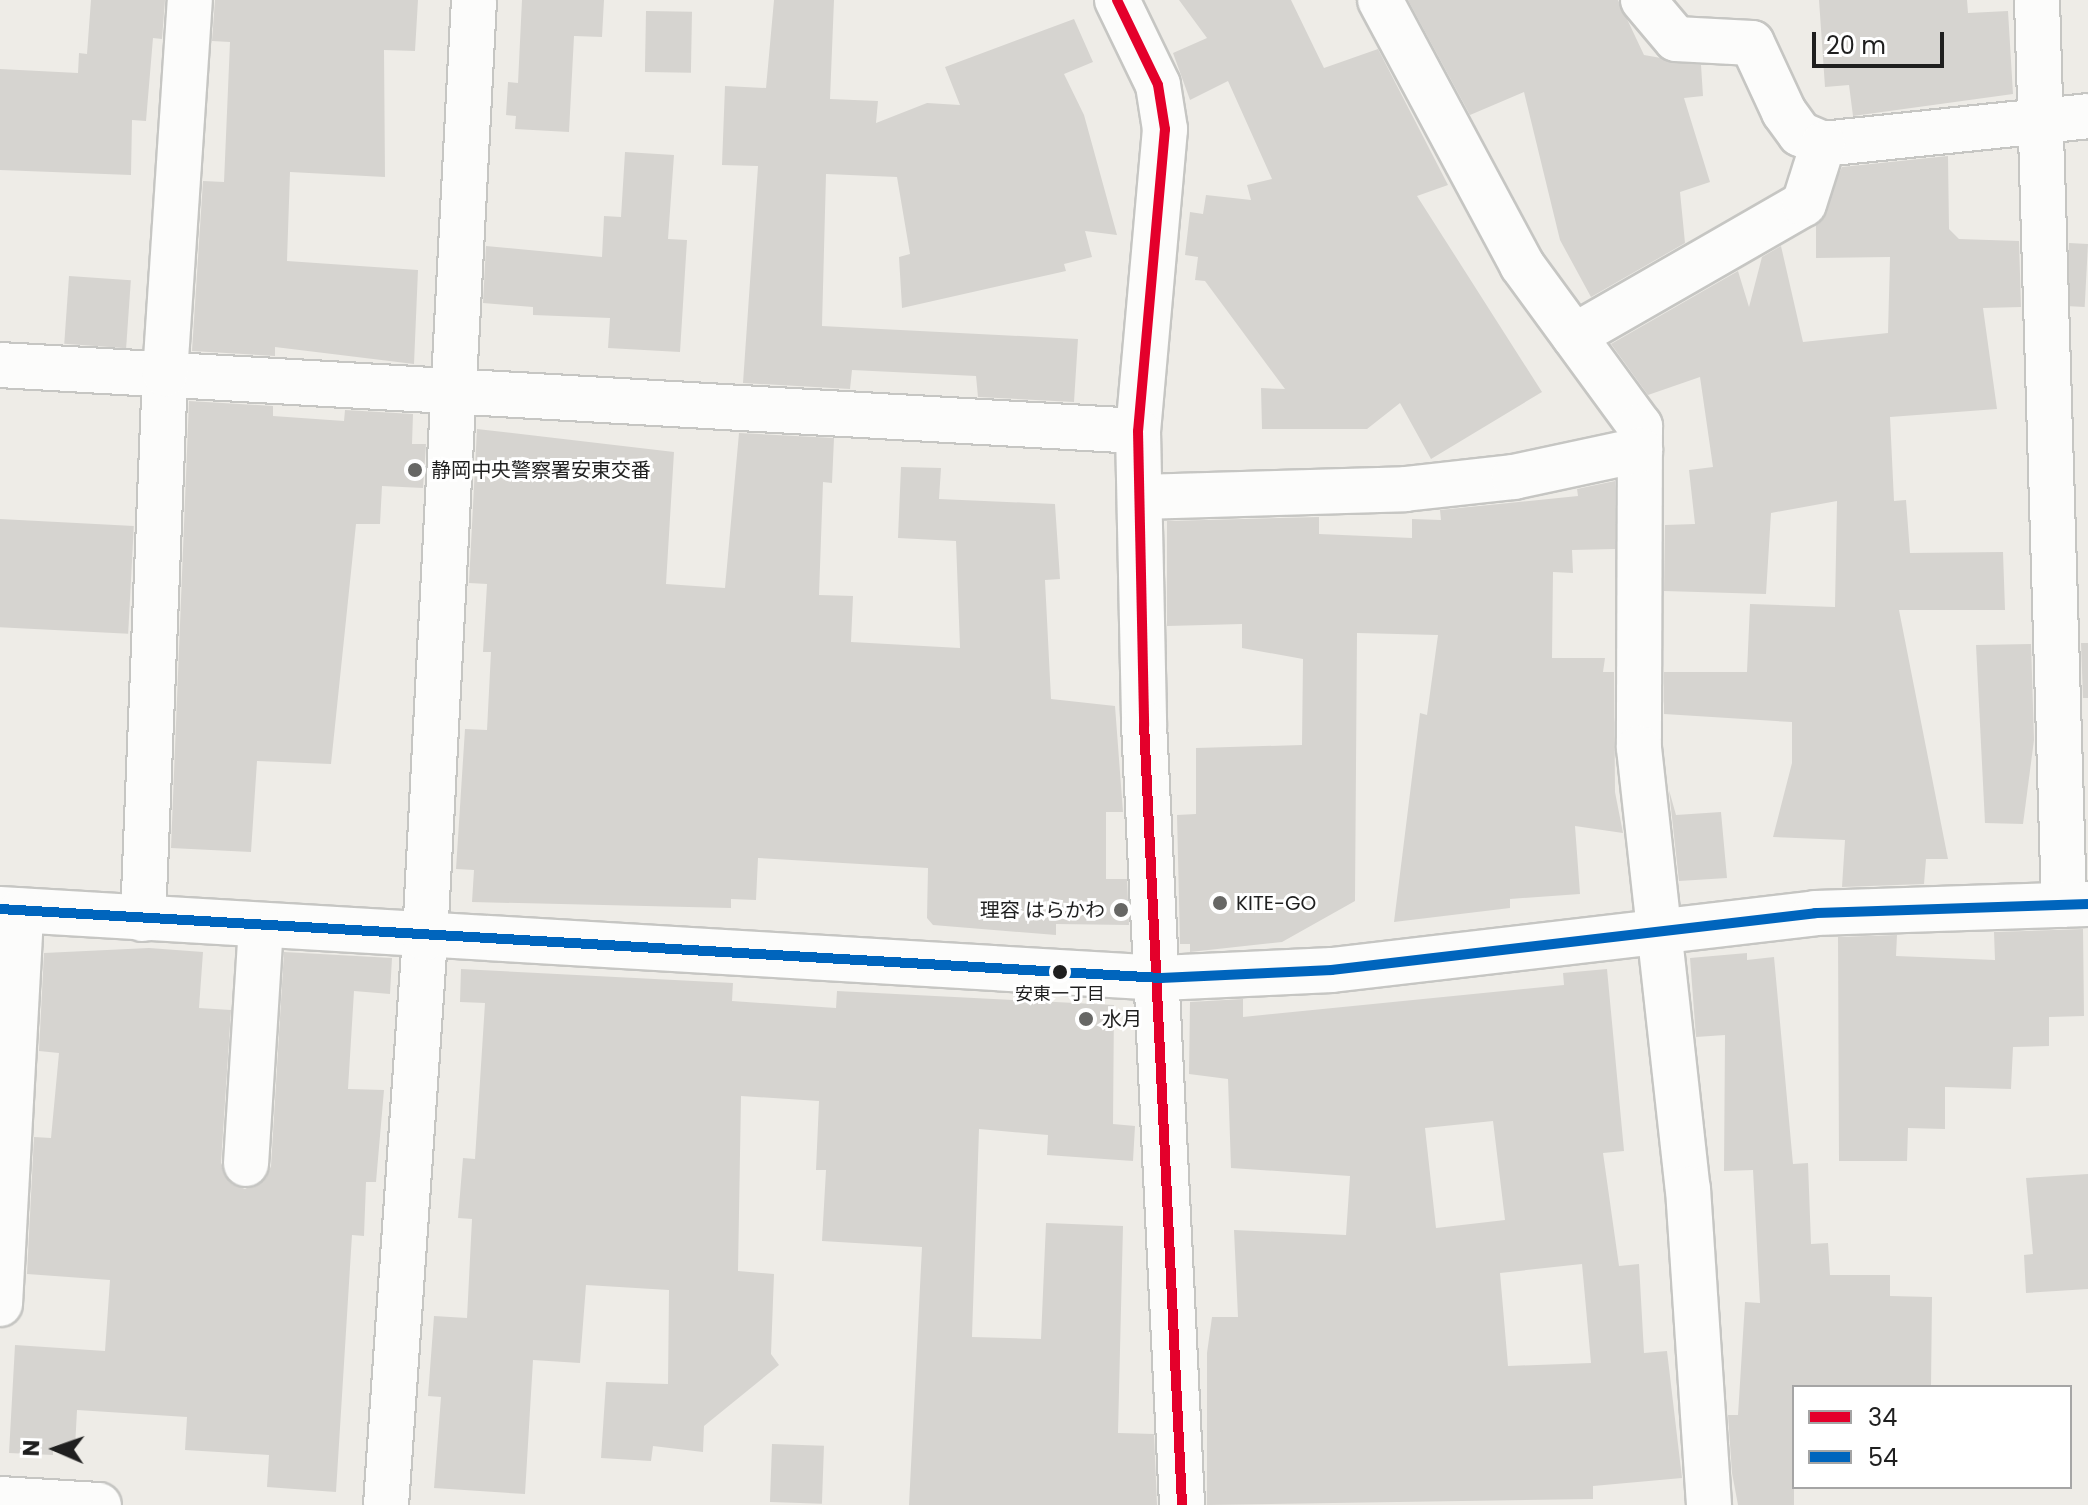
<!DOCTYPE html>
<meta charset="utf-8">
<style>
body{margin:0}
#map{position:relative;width:2088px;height:1505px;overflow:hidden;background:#eeece7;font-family:Poppins,"Noto Sans JP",sans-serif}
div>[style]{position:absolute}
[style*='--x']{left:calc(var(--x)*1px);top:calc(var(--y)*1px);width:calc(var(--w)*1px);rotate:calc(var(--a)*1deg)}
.building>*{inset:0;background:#d6d4d0;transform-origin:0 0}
.roads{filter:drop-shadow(2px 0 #c6c6c3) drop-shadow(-2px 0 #c6c6c3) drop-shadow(0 2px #c6c6c3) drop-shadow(0 -2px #c6c6c3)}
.street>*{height:44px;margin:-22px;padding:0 22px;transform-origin:22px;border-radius:22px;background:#fcfcfb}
.bus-1>*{height:10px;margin:-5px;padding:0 5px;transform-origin:5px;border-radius:5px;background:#e4002b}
.bus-2>*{height:10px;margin:-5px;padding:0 5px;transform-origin:5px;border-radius:5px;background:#0065bd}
.dots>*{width:22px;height:22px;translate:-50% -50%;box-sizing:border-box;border:4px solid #fff;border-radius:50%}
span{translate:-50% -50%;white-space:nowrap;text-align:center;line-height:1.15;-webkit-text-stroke:6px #fff;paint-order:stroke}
.bus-label{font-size:18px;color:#1f1f1f}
.poi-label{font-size:20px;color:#1f1f1f}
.left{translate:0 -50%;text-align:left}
.right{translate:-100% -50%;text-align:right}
.legend{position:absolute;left:1792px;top:1385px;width:280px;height:104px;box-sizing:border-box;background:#fff;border:2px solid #a5a5a5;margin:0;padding:10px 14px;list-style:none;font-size:24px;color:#1f1f1f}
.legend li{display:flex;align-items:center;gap:16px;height:40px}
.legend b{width:40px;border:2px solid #a5a5a5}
.north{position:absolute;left:16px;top:1409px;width:80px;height:80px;-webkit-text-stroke:6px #fff;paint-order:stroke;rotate:272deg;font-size:22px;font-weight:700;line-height:32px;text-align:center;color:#1f1f1f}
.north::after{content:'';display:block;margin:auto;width:28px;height:36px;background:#1f1f1f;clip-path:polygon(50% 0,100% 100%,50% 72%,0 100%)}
.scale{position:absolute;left:1812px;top:32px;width:132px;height:36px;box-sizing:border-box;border:4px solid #1f1f1f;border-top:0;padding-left:10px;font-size:24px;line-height:28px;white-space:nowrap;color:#1f1f1f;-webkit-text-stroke:6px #fff;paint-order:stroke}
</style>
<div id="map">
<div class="building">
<i style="clip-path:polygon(91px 0,165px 0,162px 39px,153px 38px,146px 121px,132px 120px,131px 175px,0 170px,0 69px,78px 73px,79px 53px,87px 54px)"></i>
<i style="clip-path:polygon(215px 0,418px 0,415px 51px,384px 50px,385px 177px,290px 172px,287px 261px,418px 270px,414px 364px,275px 347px,275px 356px,192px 351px,203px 181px,224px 182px,230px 42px,212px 41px)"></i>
<i style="clip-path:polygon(522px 0,604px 0,602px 37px,574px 36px,569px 132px,515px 129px,516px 116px,506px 115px,508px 82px,518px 83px)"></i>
<i style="clip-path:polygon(774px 0,834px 0,830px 99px,878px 101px,876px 123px,927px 103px,960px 105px,945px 67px,1074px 19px,1093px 62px,1064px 74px,1084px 115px,1117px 235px,1085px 231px,1092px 257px,1064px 264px,1066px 271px,902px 308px,899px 257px,910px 254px,897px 177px,826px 174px,822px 326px,1078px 339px,1074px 402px,978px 397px,976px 376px,852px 370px,850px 389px,743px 383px,758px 166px,722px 165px,725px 86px,766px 88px)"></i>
<i style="clip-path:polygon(1179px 0,1291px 0,1324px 68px,1378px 49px,1448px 185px,1417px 196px,1542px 392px,1431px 459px,1400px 403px,1367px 429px,1262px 429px,1261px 388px,1285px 389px,1205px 281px,1195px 280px,1198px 257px,1185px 255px,1190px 212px,1203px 214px,1206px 195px,1251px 200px,1247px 185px,1272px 179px,1228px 81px,1190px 100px,1173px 53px,1207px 38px)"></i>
<i style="clip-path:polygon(1408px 0,1618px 0,1644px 55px,1701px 65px,1703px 96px,1684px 98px,1710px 182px,1680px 192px,1685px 243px,1591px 297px,1560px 240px,1524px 92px,1470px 115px)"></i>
<i style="clip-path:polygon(1819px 0,1967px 0,1968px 13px,2008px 11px,2013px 94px,1853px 116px,1849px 85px,1825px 87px)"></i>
<i style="left:646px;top:11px;width:46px;height:61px;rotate:1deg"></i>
<i style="clip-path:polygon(625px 152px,674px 155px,668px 239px,687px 240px,680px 352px,608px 348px,610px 318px,533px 315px,533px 307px,483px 303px,486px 246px,602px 257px,604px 216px,621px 217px)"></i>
<i style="clip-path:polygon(1948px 156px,1949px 229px,1959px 239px,2019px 241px,2021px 307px,1983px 308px,1997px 409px,1890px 417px,1894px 501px,1906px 500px,1910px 553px,2003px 552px,2005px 610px,1899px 610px,1948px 859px,1926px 859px,1924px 884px,1842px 887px,1845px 840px,1773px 837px,1792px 763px,1792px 722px,1664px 714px,1664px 672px,1747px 672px,1750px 604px,1835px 607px,1837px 501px,1771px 513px,1766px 594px,1664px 591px,1665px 525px,1695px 524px,1689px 470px,1713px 467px,1700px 377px,1648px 395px,1611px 344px,1738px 271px,1749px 307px,1762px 257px,1781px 246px,1803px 342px,1888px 333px,1890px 257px,1816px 258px,1816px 226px,1842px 167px)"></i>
<i style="left:2069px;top:243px;width:19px;height:63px;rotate:3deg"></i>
<i style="left:69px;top:276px;width:62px;height:68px;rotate:4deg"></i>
<i style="clip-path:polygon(189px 401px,273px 406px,273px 416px,344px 421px,345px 410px,413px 414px,412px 444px,426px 444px,423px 488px,382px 486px,380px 524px,356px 524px,331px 764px,257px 761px,251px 852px,171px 848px)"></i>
<i style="clip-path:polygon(477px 429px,674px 452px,666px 584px,725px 588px,739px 433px,834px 438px,832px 483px,823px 482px,819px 595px,853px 596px,851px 642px,960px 648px,956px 541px,898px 538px,901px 467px,941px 468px,939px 499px,1055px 504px,1060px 579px,1045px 580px,1051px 699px,1115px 706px,1123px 812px,1106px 812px,1106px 879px,1127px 879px,1129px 925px,1056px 924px,1056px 935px,933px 925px,927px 918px,928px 868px,758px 858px,756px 900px,731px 899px,731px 908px,472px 902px,474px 870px,456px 869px,465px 729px,487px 730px,491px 652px,483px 652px,487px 584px,469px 583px)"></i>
<i style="clip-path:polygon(1615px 481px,1615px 549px,1572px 550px,1573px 573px,1553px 572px,1552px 658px,1605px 658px,1603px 672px,1614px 672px,1615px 792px,1623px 833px,1575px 826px,1580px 894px,1510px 899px,1510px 908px,1394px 922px,1420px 713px,1427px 715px,1438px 635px,1357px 633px,1355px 901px,1282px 942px,1190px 952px,1190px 944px,1180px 944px,1177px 815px,1196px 814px,1196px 748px,1302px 745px,1303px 659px,1242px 648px,1242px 624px,1167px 626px,1167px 521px,1319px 517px,1319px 534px,1412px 538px,1412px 519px,1441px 520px,1440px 510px,1578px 496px,1577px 489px)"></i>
<i style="left:0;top:519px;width:134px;height:108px;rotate:3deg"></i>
<i style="clip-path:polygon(2081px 643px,2088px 643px,2088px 698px,2083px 698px)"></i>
<i style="clip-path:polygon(2031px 644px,2034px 740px,2023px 824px,1985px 823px,1976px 645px)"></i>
<i style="clip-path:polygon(1669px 790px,1676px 815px,1721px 812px,1727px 878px,1679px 881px)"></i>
<i style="clip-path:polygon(2083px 929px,2084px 1016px,2049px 1017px,2049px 1046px,2013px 1047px,2011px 1089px,1945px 1087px,1945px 1129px,1908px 1128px,1907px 1161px,1839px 1161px,1838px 937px,1897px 935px,1896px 956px,1995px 960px,1994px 932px)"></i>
<i style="clip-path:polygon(149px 948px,203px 952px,199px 1008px,231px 1010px,221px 1163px,232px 1184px,245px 1189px,266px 1178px,271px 1166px,284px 952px,392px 958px,390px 994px,354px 991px,348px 1089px,384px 1090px,376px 1182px,366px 1182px,364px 1236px,352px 1235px,336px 1492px,267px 1487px,269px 1455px,185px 1450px,187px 1417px,77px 1410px,75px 1448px,53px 1447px,53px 1455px,9px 1453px,15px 1345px,105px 1351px,110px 1280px,27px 1274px,34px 1137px,51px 1138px,59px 1053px,39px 1051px,44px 953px)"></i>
<i style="clip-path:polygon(1747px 953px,1747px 960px,1774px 957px,1793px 1164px,1808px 1163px,1811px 1244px,1828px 1243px,1830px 1275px,1890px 1275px,1890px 1296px,1932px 1297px,1931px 1387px,1794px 1387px,1794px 1505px,1738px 1505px,1732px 1473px,1728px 1415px,1738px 1415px,1745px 1302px,1760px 1303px,1753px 1170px,1724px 1171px,1725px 1035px,1696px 1037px,1690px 958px)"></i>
<i style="clip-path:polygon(461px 969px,733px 983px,732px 1001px,836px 1008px,837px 991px,1114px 1005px,1113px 1124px,1135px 1126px,1133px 1161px,1047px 1155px,1048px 1135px,979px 1129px,972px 1337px,1041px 1339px,1046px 1223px,1123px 1226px,1118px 1433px,1154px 1434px,1157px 1505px,909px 1505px,922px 1247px,822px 1241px,826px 1170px,816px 1170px,819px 1101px,741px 1096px,738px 1271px,774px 1274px,771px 1354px,779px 1365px,704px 1426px,703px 1452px,653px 1446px,651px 1461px,601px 1458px,606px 1382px,668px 1384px,669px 1290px,586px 1285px,580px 1363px,533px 1360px,525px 1494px,434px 1488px,441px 1397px,428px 1396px,434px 1316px,467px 1318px,472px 1219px,458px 1218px,463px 1158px,475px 1159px,485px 1003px,460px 1002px)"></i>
<i style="clip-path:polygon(evenodd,1607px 969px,1624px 1151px,1603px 1153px,1619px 1266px,1639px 1264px,1644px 1353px,1667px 1351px,1682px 1478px,1593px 1486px,1593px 1499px,1207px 1505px,1207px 1353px,1212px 1317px,1238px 1317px,1234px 1230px,1346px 1235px,1350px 1176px,1231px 1168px,1228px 1079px,1189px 1074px,1190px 1002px,1243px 999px,1243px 1017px,1564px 985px,1563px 973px,1607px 969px,1493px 1121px,1505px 1220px,1436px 1228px,1425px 1128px,1493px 1121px,1607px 969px,1582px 1264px,1591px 1363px,1508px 1366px,1500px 1273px,1582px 1264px)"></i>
<i style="clip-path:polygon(2088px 1174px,2088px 1289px,2026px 1293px,2024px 1255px,2033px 1254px,2026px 1178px)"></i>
<i style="left:772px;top:1444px;width:52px;height:58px;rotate:2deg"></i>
</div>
<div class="roads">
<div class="street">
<i style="--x:1117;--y:0;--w:94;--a:64.2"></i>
<i style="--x:1158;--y:85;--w:45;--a:81"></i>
<i style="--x:1165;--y:129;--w:303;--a:95.1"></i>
<i style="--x:1138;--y:431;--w:293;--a:88.8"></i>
<i style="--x:1144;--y:724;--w:782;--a:87.21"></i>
<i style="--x:1380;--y:0;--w:301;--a:61.8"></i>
<i style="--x:1522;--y:265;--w:200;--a:53.8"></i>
<i style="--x:1640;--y:426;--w:322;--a:90.2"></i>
<i style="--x:1639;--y:748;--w:444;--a:83.7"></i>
<i style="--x:1688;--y:1189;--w:317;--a:86.2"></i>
<i style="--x:1643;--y:0;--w:51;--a:49.8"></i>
<i style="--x:1676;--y:39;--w:76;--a:3"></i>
<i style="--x:1752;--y:43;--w:76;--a:65.1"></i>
<i style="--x:1784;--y:112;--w:27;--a:54"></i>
<i style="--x:1800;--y:134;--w:25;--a:23"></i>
<i style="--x:1823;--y:144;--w:266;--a:-6"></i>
<i style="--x:2037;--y:0;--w:905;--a:88.29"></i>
<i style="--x:1574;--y:336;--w:265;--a:-29.9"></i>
<i style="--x:1804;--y:204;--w:63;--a:-72.4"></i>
<i style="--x:0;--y:365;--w:1140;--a:3.32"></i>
<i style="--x:1140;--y:497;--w:265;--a:-1.7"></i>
<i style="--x:1405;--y:489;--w:110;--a:-6.3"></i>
<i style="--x:1514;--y:477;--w:129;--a:-12.1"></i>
<i style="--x:0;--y:909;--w:1163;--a:3.4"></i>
<i style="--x:1161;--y:978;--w:171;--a:-2.7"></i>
<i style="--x:1332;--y:970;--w:486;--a:-6.7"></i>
<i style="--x:1815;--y:913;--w:273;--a:-1.9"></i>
<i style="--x:143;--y:919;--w:545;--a:-87.69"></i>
<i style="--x:165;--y:374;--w:375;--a:-86.2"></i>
<i style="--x:246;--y:1164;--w:237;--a:-86.4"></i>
<i style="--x:0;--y:1304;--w:394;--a:-86.9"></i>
<i style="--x:0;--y:1499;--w:99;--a:3.5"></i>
<i style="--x:386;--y:1505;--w:568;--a:-86.07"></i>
<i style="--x:425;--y:938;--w:939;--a:-87.01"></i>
</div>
</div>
<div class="bus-1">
<i style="--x:1117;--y:0;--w:94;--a:64.2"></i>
<i style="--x:1158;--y:85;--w:45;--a:81"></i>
<i style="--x:1165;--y:129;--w:303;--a:95.1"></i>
<i style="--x:1138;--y:431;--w:293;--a:88.8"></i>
<i style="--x:1144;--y:724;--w:782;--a:87.21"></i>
</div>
<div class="bus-2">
<i style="--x:0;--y:909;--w:1163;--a:3.4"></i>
<i style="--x:1161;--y:978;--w:171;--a:-2.7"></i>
<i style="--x:1332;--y:970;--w:486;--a:-6.7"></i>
<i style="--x:1815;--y:913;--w:273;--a:-1.9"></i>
</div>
<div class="dots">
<i style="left:415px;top:470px;background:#676765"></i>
<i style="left:1220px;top:903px;background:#676765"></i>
<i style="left:1121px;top:910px;background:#676765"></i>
<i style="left:1060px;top:972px;background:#1f1f1f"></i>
<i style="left:1086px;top:1019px;background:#676765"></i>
</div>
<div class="bus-label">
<span style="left:1060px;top:994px">安東一丁目</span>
</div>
<div class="poi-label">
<span class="left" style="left:431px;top:470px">静岡中央警察署安東交番</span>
<span class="left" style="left:1236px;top:903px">KITE-GO</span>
<span class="right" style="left:1105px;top:910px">理容 はらかわ</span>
<span class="left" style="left:1102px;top:1019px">水月</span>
</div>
<ul class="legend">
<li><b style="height:10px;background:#e4002b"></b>34</li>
<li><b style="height:10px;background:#0065bd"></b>54</li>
</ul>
<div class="north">N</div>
<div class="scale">20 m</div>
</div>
